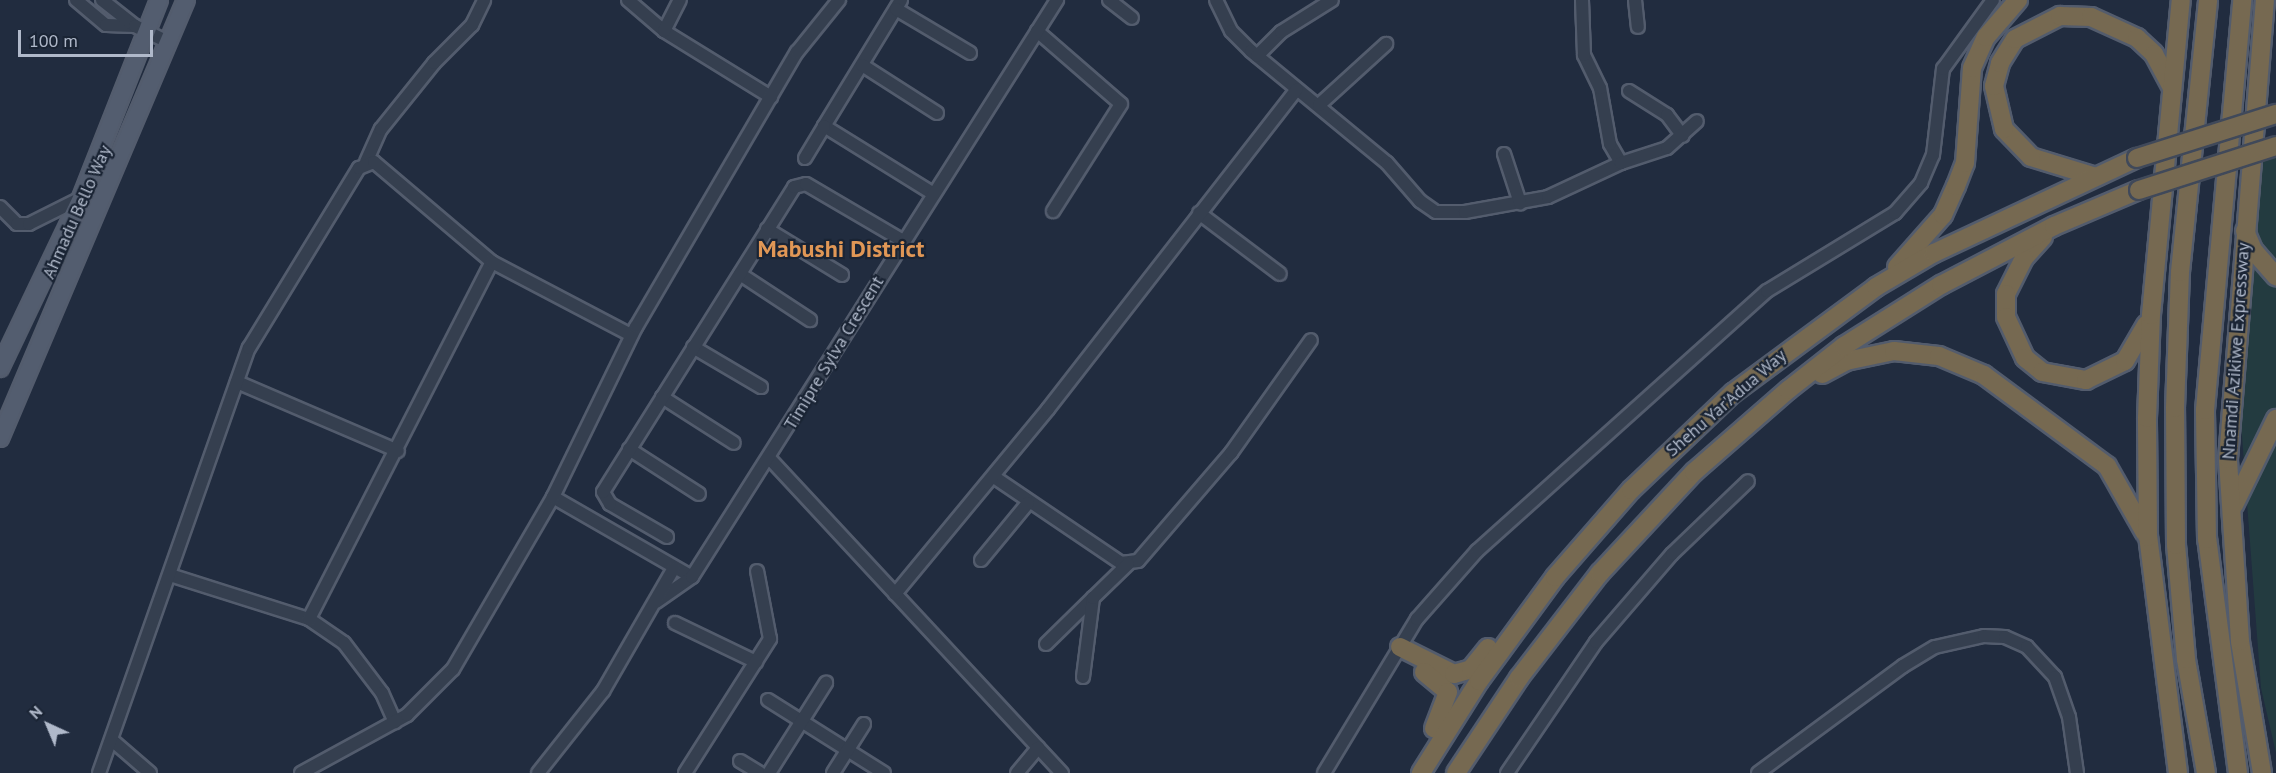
<!DOCTYPE html>
<style>
body{margin:0}
#map{position:relative;width:2276px;height:773px;overflow:hidden;background:#212c3f;font-family:"PT Sans",sans-serif}
div>[style]{position:absolute}
[style*='--x']{left:calc(var(--x)*1px);top:calc(var(--y)*1px);width:calc(var(--w)*1px);rotate:calc(var(--a)*1deg)}
.green>*{inset:0;background:#233b40}
.roads{filter:drop-shadow(2px 0 #535c6d) drop-shadow(-2px 0 #535c6d) drop-shadow(0 2px #535c6d) drop-shadow(0 -2px #535c6d)}
.minor>*{height:12px;margin:-6px;padding:0 6px;transform-origin:6px;border-radius:6px;background:#353f4f}
.major>*{height:16px;margin:-8px;padding:0 8px;transform-origin:8px;border-radius:8px;background:#535d6f}
.highway>*{height:18px;margin:-9px;padding:0 9px;transform-origin:9px;border-radius:9px;background:#766951}
.bridges{filter:drop-shadow(2px 0 #40495a) drop-shadow(-2px 0 #40495a) drop-shadow(0 2px #40495a) drop-shadow(0 -2px #40495a)}
.highway-bridge>*{height:18px;margin:-9px;padding:0 9px;transform-origin:9px;border-radius:9px;background:#766951}
span{translate:-50% -50%;white-space:nowrap;text-align:center;line-height:1.15;-webkit-text-stroke:4.5px #1a2434;paint-order:stroke}
.street-label{font-size:18px;color:#b0b9ca}
.district-label{font-size:24px;color:#e09756;font-weight:700}
.north{position:absolute;left:18px;top:695px;width:60px;height:60px;-webkit-text-stroke:4px #1a2434;paint-order:stroke;rotate:316deg;font-size:16px;font-weight:700;line-height:24px;text-align:center;color:#b0b9ca}
.north::after{content:'';display:block;margin:auto;width:21px;height:27px;background:#b0b9ca;clip-path:polygon(50% 0,100% 100%,50% 72%,0 100%)}
.scale{position:absolute;left:18px;top:30px;width:135px;height:27px;box-sizing:border-box;border:3px solid #b0b9ca;border-top:0;padding-left:8px;font-size:18px;line-height:21px;white-space:nowrap;color:#b0b9ca;-webkit-text-stroke:4px #1a2434;paint-order:stroke}
</style>
<div id="map">
<div class="green">
<i style="clip-path:polygon(2276px 157px,2276px 753px,2261px 688px,2241px 423px,2257px 161px)"></i>
</div>
<div class="roads">
<div class="minor">
<i style="--x:76;--y:0;--w:39;--a:40"></i>
<i style="--x:106;--y:25;--w:29;--a:2"></i>
<i style="--x:102;--y:0;--w:42;--a:38.2"></i>
<i style="--x:135;--y:26;--w:37;--a:26"></i>
<i style="--x:628;--y:0;--w:48;--a:40.7"></i>
<i style="--x:664;--y:31;--w:126;--a:31.7"></i>
<i style="--x:901;--y:0;--w:148;--a:121.4"></i>
<i style="--x:824;--y:126;--w:127;--a:31.8"></i>
<i style="--x:1109;--y:0;--w:29;--a:38"></i>
<i style="--x:1216;--y:0;--w:34;--a:64"></i>
<i style="--x:1231;--y:31;--w:28;--a:45"></i>
<i style="--x:1251;--y:51;--w:176;--a:39.5"></i>
<i style="--x:1387;--y:163;--w:50;--a:49"></i>
<i style="--x:1420;--y:201;--w:19;--a:35"></i>
<i style="--x:1436;--y:212;--w:29;--a:0"></i>
<i style="--x:1465;--y:212;--w:84;--a:-10.2"></i>
<i style="--x:1548;--y:197;--w:81;--a:-25"></i>
<i style="--x:1621;--y:163;--w:22;--a:-120"></i>
<i style="--x:1610;--y:144;--w:57;--a:-100.1"></i>
<i style="--x:1600;--y:88;--w:37;--a:-116"></i>
<i style="--x:1584;--y:55;--w:55;--a:-92.1"></i>
<i style="--x:1635;--y:0;--w:27;--a:84"></i>
<i style="--x:896;--y:9;--w:86;--a:30.7"></i>
<i style="--x:664;--y:31;--w:35;--a:-63"></i>
<i style="--x:1037;--y:31;--w:111;--a:41"></i>
<i style="--x:1121;--y:104;--w:127;--a:122.4"></i>
<i style="--x:1257;--y:56;--w:34;--a:-45"></i>
<i style="--x:1281;--y:32;--w:60;--a:-32.1"></i>
<i style="--x:862;--y:65;--w:89;--a:32.6"></i>
<i style="--x:1629;--y:91;--w:45;--a:32.3"></i>
<i style="--x:1667;--y:115;--w:26;--a:53"></i>
<i style="--x:1319;--y:105;--w:91;--a:-42.3"></i>
<i style="--x:1504;--y:154;--w:52;--a:71.9"></i>
<i style="--x:805;--y:158;--w:37;--a:-59"></i>
<i style="--x:366;--y:162;--w:36;--a:-66"></i>
<i style="--x:381;--y:129;--w:85;--a:-51.2"></i>
<i style="--x:434;--y:63;--w:54;--a:-45"></i>
<i style="--x:472;--y:25;--w:28;--a:-64"></i>
<i style="--x:1621;--y:163;--w:48;--a:-18.1"></i>
<i style="--x:1667;--y:148;--w:40;--a:-42"></i>
<i style="--x:0;--y:207;--w:24;--a:45"></i>
<i style="--x:17;--y:224;--w:12;--a:0"></i>
<i style="--x:29;--y:224;--w:58;--a:-26.6"></i>
<i style="--x:1199;--y:213;--w:101;--a:37"></i>
<i style="--x:767;--y:229;--w:88;--a:31.5"></i>
<i style="--x:740;--y:274;--w:84;--a:33.3"></i>
<i style="--x:693;--y:347;--w:79;--a:30.5"></i>
<i style="--x:237;--y:382;--w:175;--a:23.2"></i>
<i style="--x:662;--y:397;--w:85;--a:32.6"></i>
<i style="--x:629;--y:449;--w:83;--a:32.7"></i>
<i style="--x:770;--y:459;--w:429;--a:47.1"></i>
<i style="--x:994;--y:477;--w:153;--a:34.1"></i>
<i style="--x:1121;--y:563;--w:17;--a:-7"></i>
<i style="--x:1138;--y:561;--w:143;--a:-49.3"></i>
<i style="--x:1231;--y:453;--w:138;--a:-54.7"></i>
<i style="--x:553;--y:497;--w:160;--a:29.9"></i>
<i style="--x:667;--y:537;--w:66;--a:-149.9"></i>
<i style="--x:610;--y:504;--w:14;--a:-120"></i>
<i style="--x:603;--y:492;--w:360;--a:-57.9"></i>
<i style="--x:794;--y:187;--w:12;--a:-14"></i>
<i style="--x:806;--y:184;--w:113;--a:30.4"></i>
<i style="--x:981;--y:560;--w:74;--a:-50.5"></i>
<i style="--x:170;--y:575;--w:146;--a:17.6"></i>
<i style="--x:309;--y:619;--w:42;--a:34.4"></i>
<i style="--x:344;--y:643;--w:63;--a:52.8"></i>
<i style="--x:382;--y:693;--w:32;--a:66"></i>
<i style="--x:895;--y:594;--w:240;--a:-50.4"></i>
<i style="--x:1048;--y:409;--w:405;--a:-52.1"></i>
<i style="--x:656;--y:602;--w:44;--a:-34.8"></i>
<i style="--x:692;--y:577;--w:683;--a:-57.68"></i>
<i style="--x:309;--y:619;--w:401;--a:-62.9"></i>
<i style="--x:675;--y:623;--w:90;--a:25.7"></i>
<i style="--x:1046;--y:644;--w:66;--a:-44.4"></i>
<i style="--x:1083;--y:677;--w:80;--a:-82.8"></i>
<i style="--x:1093;--y:598;--w:49;--a:-44.2"></i>
<i style="--x:768;--y:700;--w:137;--a:32.2"></i>
<i style="--x:113;--y:741;--w:49;--a:40.9"></i>
<i style="--x:740;--y:761;--w:23;--a:31"></i>
<i style="--x:99;--y:773;--w:451;--a:-70.6"></i>
<i style="--x:249;--y:348;--w:211;--a:-58.6"></i>
<i style="--x:359;--y:168;--w:16;--a:-22"></i>
<i style="--x:374;--y:162;--w:155;--a:40.3"></i>
<i style="--x:492;--y:262;--w:157;--a:27.7"></i>
<i style="--x:301;--y:773;--w:121;--a:-28.7"></i>
<i style="--x:407;--y:715;--w:65;--a:-45"></i>
<i style="--x:453;--y:669;--w:199;--a:-59.8"></i>
<i style="--x:553;--y:497;--w:189;--a:-64"></i>
<i style="--x:636;--y:327;--w:319;--a:-59.7"></i>
<i style="--x:797;--y:52;--w:67;--a:-51.1"></i>
<i style="--x:538;--y:773;--w:105;--a:-51.6"></i>
<i style="--x:603;--y:691;--w:142;--a:-60"></i>
<i style="--x:685;--y:773;--w:159;--a:-57.6"></i>
<i style="--x:770;--y:639;--w:69;--a:-100.8"></i>
<i style="--x:769;--y:773;--w:107;--a:-57.7"></i>
<i style="--x:833;--y:773;--w:58;--a:-57.7"></i>
<i style="--x:1017;--y:773;--w:33;--a:-50"></i>
<i style="--x:1324;--y:773;--w:180;--a:-58.9"></i>
<i style="--x:1417;--y:619;--w:91;--a:-48.6"></i>
<i style="--x:1477;--y:551;--w:389;--a:-41.9"></i>
<i style="--x:1767;--y:291;--w:150;--a:-31.4"></i>
<i style="--x:1895;--y:213;--w:40;--a:-49"></i>
<i style="--x:1921;--y:183;--w:30;--a:-67"></i>
<i style="--x:1933;--y:155;--w:87;--a:-83.4"></i>
<i style="--x:1943;--y:69;--w:85;--a:-54.1"></i>
<i style="--x:1507;--y:773;--w:158;--a:-55.8"></i>
<i style="--x:1596;--y:642;--w:116;--a:-49.2"></i>
<i style="--x:1672;--y:554;--w:105;--a:-43.8"></i>
<i style="--x:1758;--y:773;--w:180;--a:-36.4"></i>
<i style="--x:1903;--y:666;--w:37;--a:-31"></i>
<i style="--x:1935;--y:647;--w:50;--a:-12.7"></i>
<i style="--x:1984;--y:636;--w:21;--a:3"></i>
<i style="--x:2005;--y:637;--w:24;--a:24"></i>
<i style="--x:2027;--y:647;--w:41;--a:47"></i>
<i style="--x:2055;--y:677;--w:42;--a:70.7"></i>
<i style="--x:2069;--y:717;--w:57;--a:81.9"></i>
</div>
<div class="major">
<i style="--x:0;--y:368;--w:188;--a:-64.5"></i>
<i style="--x:81;--y:198;--w:213;--a:-68.5"></i>
<i style="--x:0;--y:438;--w:476;--a:-67"></i>
</div>
<div class="highway">
<i style="--x:2093;--y:176;--w:65;--a:-163"></i>
<i style="--x:2031;--y:157;--w:39;--a:-134"></i>
<i style="--x:2004;--y:129;--w:44;--a:-103.1"></i>
<i style="--x:1994;--y:86;--w:24;--a:-75"></i>
<i style="--x:2000;--y:63;--w:28;--a:-58"></i>
<i style="--x:2015;--y:39;--w:51;--a:-27.1"></i>
<i style="--x:2060;--y:16;--w:31;--a:2"></i>
<i style="--x:2091;--y:17;--w:51;--a:24.5"></i>
<i style="--x:2137;--y:38;--w:23;--a:43"></i>
<i style="--x:2154;--y:54;--w:38;--a:62"></i>
<i style="--x:2245;--y:231;--w:21;--a:67"></i>
<i style="--x:2253;--y:250;--w:35;--a:49"></i>
<i style="--x:2043;--y:237;--w:28;--a:132"></i>
<i style="--x:2024;--y:258;--w:40;--a:116.6"></i>
<i style="--x:2006;--y:294;--w:23;--a:90"></i>
<i style="--x:2006;--y:317;--w:45;--a:65.1"></i>
<i style="--x:2025;--y:358;--w:22;--a:39"></i>
<i style="--x:2042;--y:372;--w:45;--a:10.3"></i>
<i style="--x:2086;--y:380;--w:43;--a:-26"></i>
<i style="--x:2125;--y:361;--w:42;--a:-59.7"></i>
<i style="--x:1897;--y:267;--w:69;--a:-48.5"></i>
<i style="--x:1943;--y:215;--w:32;--a:-66"></i>
<i style="--x:1956;--y:186;--w:25;--a:-69"></i>
<i style="--x:1965;--y:163;--w:95;--a:-85.8"></i>
<i style="--x:1972;--y:68;--w:34;--a:-66"></i>
<i style="--x:1986;--y:37;--w:49;--a:-49.1"></i>
<i style="--x:1822;--y:374;--w:27;--a:-28"></i>
<i style="--x:1846;--y:361;--w:49;--a:-11.8"></i>
<i style="--x:1894;--y:351;--w:45;--a:6.3"></i>
<i style="--x:1939;--y:356;--w:49;--a:22.9"></i>
<i style="--x:1984;--y:375;--w:153;--a:36.5"></i>
<i style="--x:2107;--y:466;--w:77;--a:60.4"></i>
<i style="--x:2234;--y:505;--w:96;--a:-64"></i>
<i style="--x:1400;--y:647;--w:60;--a:26.6"></i>
<i style="--x:1454;--y:674;--w:18;--a:-16"></i>
<i style="--x:1471;--y:669;--w:27;--a:-51"></i>
<i style="--x:1424;--y:672;--w:31;--a:40"></i>
<i style="--x:1448;--y:692;--w:39;--a:111"></i>
<i style="--x:1421;--y:773;--w:109;--a:-57.8"></i>
<i style="--x:1479;--y:681;--w:129;--a:-53.8"></i>
<i style="--x:1555;--y:577;--w:116;--a:-48.9"></i>
<i style="--x:1631;--y:490;--w:141;--a:-43.6"></i>
<i style="--x:1733;--y:393;--w:178;--a:-36.5"></i>
<i style="--x:1876;--y:287;--w:67;--a:-30.4"></i>
<i style="--x:1934;--y:253;--w:224;--a:-25.1"></i>
<i style="--x:1456;--y:773;--w:114;--a:-56.4"></i>
<i style="--x:1519;--y:678;--w:133;--a:-52.4"></i>
<i style="--x:1600;--y:573;--w:138;--a:-47.1"></i>
<i style="--x:1694;--y:472;--w:125;--a:-41.1"></i>
<i style="--x:1788;--y:390;--w:71;--a:-38.2"></i>
<i style="--x:1844;--y:346;--w:115;--a:-32.2"></i>
<i style="--x:1941;--y:285;--w:127;--a:-27.6"></i>
<i style="--x:2054;--y:226;--w:92;--a:-23"></i>
<i style="--x:2178;--y:773;--w:238;--a:-97.2"></i>
<i style="--x:2148;--y:537;--w:119;--a:-90.5"></i>
<i style="--x:2147;--y:418;--w:103;--a:-87.8"></i>
<i style="--x:2151;--y:315;--w:316;--a:-84.6"></i>
<i style="--x:2206;--y:773;--w:116;--a:-100"></i>
<i style="--x:2186;--y:659;--w:114;--a:-95"></i>
<i style="--x:2176;--y:545;--w:137;--a:-90.4"></i>
<i style="--x:2175;--y:408;--w:136;--a:-87.9"></i>
<i style="--x:2180;--y:272;--w:273;--a:-84.1"></i>
<i style="--x:2238;--y:773;--w:236;--a:-97.5"></i>
<i style="--x:2207;--y:539;--w:129;--a:-90.9"></i>
<i style="--x:2205;--y:410;--w:412;--a:-84.8"></i>
<i style="--x:2262;--y:773;--w:134;--a:-99.5"></i>
<i style="--x:2240;--y:641;--w:182;--a:-93.8"></i>
<i style="--x:2228;--y:459;--w:460;--a:-85.4"></i>
</div>
</div>
<div class="bridges">
<div class="highway-bridge">
<i style="--x:2137;--y:158;--w:146;--a:-17.6"></i>
<i style="--x:2139;--y:190;--w:144;--a:-17.8"></i>
</div>
</div>
<div class="street-label">
<span style="left:77px;top:212px;rotate:-66deg">Ahmadu Bello Way</span>
<span style="left:2236px;top:351px;rotate:-86deg">Nnamdi Azikiwe Expressway</span>
<span style="left:834px;top:353px;rotate:-59deg">Timipre Sylva Crescent</span>
<span style="left:1726px;top:403px;rotate:-41deg">Shehu Yar'Adua Way</span>
</div>
<div class="district-label">
<span style="left:841px;top:249px">Mabushi District</span>
</div>
<div class="north">N</div>
<div class="scale">100 m</div>
</div>
